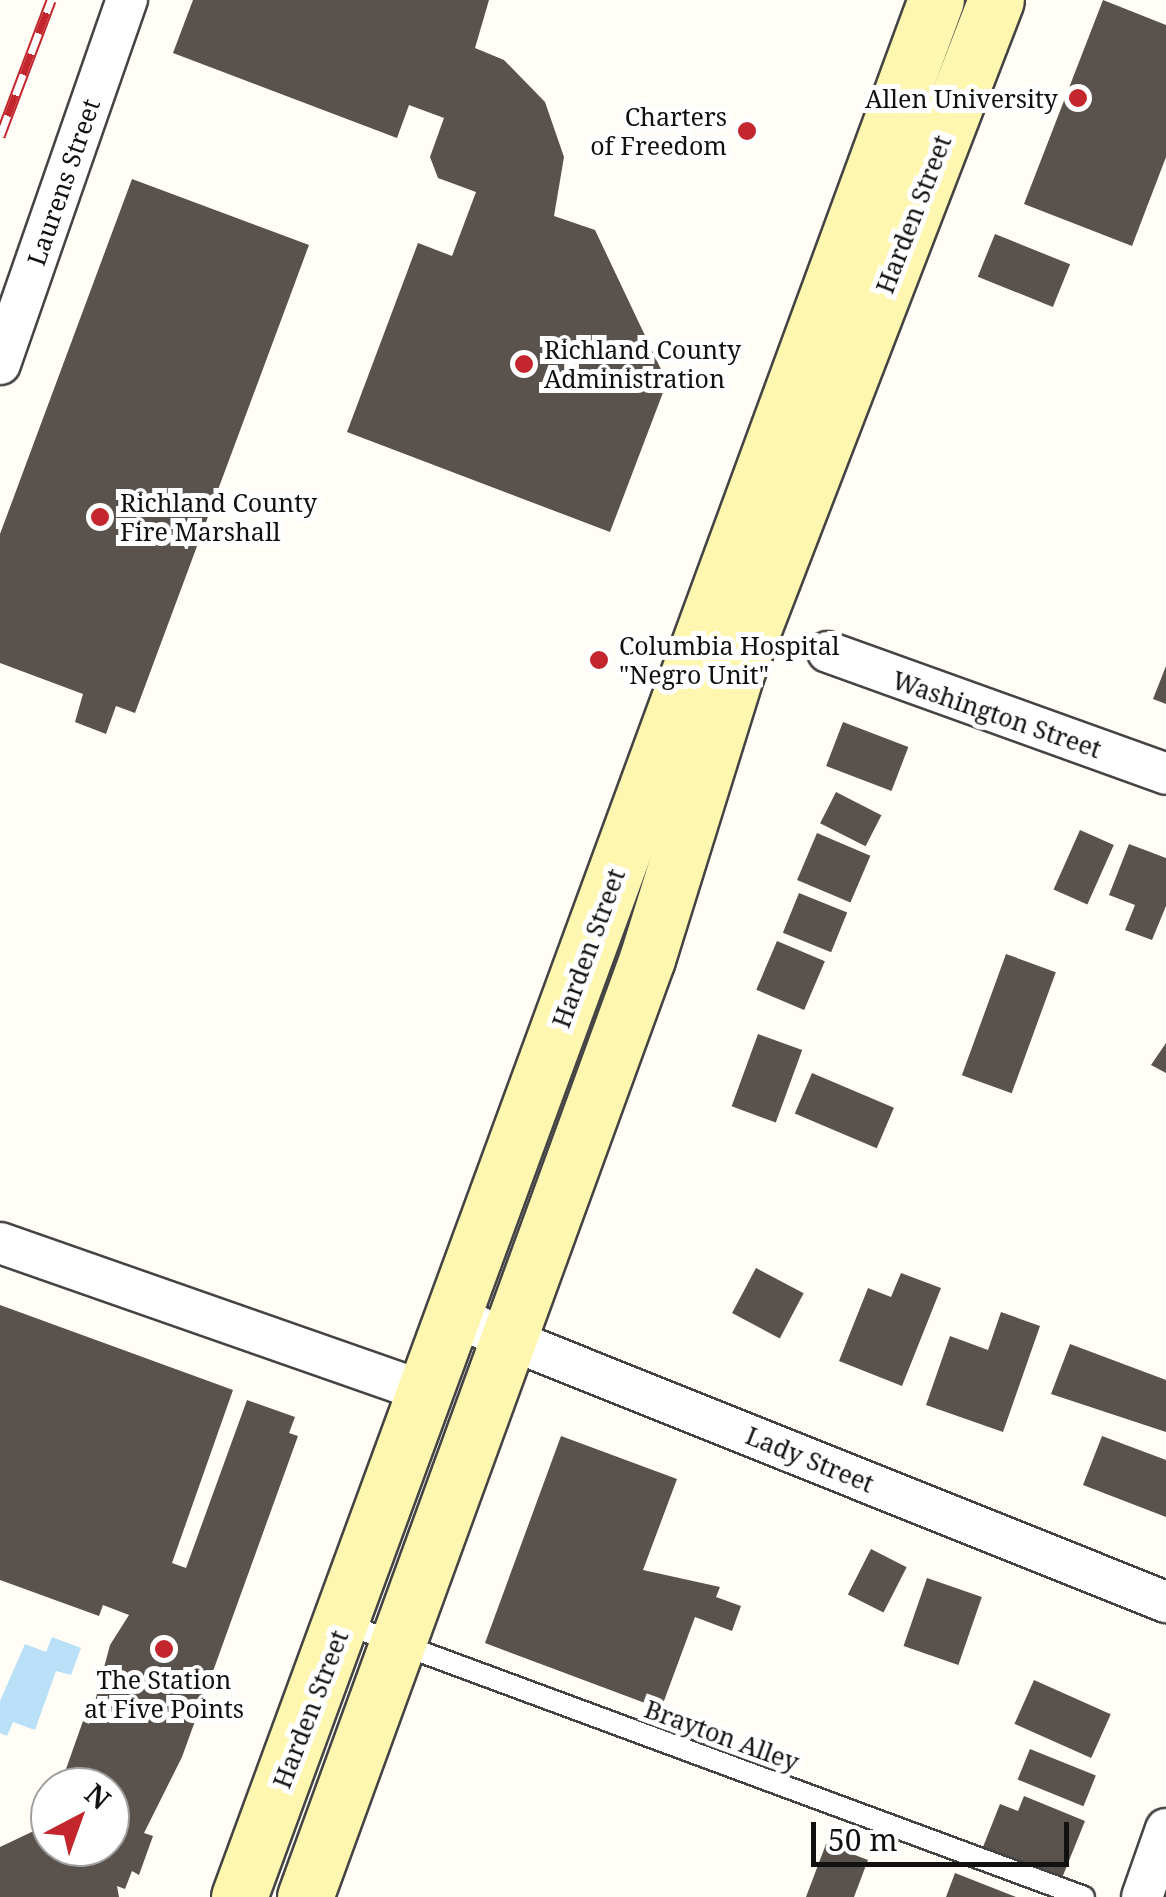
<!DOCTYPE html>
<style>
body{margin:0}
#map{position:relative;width:1166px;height:1897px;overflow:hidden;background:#fffdf5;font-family:"Noto Serif",serif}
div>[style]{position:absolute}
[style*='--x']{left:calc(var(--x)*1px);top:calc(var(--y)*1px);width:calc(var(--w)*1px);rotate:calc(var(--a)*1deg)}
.water>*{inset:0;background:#b9e0f7}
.building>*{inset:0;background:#5a524d;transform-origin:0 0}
.roads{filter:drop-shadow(2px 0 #444) drop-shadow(-2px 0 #444) drop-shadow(0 2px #444) drop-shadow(0 -2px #444)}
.service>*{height:20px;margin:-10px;padding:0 10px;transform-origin:10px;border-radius:10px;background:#fff}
.minor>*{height:40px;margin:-20px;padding:0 20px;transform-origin:20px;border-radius:20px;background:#fff}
.secondary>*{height:55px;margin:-27.5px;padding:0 27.5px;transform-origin:27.5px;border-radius:27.5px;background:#fff6b0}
.rail>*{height:11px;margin-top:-5.5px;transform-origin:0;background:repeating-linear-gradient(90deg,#fff 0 22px,#c4262e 0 44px);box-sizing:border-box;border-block:2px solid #c4262e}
.dots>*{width:28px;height:28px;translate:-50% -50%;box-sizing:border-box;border:5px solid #fff;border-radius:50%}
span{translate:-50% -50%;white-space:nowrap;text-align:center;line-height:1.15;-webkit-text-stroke:10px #fff;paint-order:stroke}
.poi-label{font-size:25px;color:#111}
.right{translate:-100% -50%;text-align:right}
.left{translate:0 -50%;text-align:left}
.street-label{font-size:25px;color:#111}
.north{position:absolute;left:30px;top:1767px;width:100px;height:100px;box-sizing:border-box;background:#fff;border:2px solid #a0a0a0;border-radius:50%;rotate:41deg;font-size:28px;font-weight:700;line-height:40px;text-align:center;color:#111}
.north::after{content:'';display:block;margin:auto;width:35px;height:45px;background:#c4262e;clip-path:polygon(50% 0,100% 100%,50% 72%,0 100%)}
.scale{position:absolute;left:811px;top:1822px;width:258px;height:45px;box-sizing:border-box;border:5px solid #111;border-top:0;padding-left:12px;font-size:30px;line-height:35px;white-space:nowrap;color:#111;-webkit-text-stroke:8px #fff;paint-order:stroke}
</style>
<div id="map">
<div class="water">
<i style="clip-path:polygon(52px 1637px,81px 1648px,71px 1675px,56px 1671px,35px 1730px,13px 1722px,7px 1736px,0 1733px,0 1701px,25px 1644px,46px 1652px)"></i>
</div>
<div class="building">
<i style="clip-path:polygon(193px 0,489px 0,475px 48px,504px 60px,545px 102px,564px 157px,554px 216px,595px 230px,667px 382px,610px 532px,347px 432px,418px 243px,452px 256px,476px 192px,438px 178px,430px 157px,444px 118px,409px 105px,397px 138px,173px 53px)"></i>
<i style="clip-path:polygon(1103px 0,1166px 25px,1166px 157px,1132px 246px,1024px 204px)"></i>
<i style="clip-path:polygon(132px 179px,309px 245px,135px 713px,116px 706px,106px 734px,75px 722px,83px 694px,0 663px,0 534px)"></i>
<i style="left:995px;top:234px;width:81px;height:46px;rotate:22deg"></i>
<i style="clip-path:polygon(1166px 666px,1166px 704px,1153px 699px)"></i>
<i style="left:843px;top:722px;width:70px;height:47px;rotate:21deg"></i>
<i style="left:836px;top:792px;width:51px;height:35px;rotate:27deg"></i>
<i style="left:1080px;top:830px;width:37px;height:65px;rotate:24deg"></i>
<i style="left:817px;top:833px;width:58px;height:51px;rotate:23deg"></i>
<i style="clip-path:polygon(1129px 844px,1166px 858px,1166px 906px,1152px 940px,1125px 930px,1135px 905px,1109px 895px)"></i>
<i style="left:799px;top:893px;width:52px;height:43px;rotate:22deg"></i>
<i style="left:777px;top:941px;width:52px;height:53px;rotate:23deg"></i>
<i style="left:1006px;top:954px;width:53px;height:129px;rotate:20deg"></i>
<i style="left:758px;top:1034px;width:47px;height:77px;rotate:20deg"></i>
<i style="clip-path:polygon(1166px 1043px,1166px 1073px,1151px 1065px)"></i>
<i style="left:812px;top:1073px;width:89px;height:44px;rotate:23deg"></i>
<i style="left:756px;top:1268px;width:54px;height:51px;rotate:28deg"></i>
<i style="clip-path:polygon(901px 1273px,941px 1288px,902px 1386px,839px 1361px,868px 1288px,891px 1297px)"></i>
<i style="clip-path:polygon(0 1305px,233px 1390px,172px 1563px,186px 1568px,247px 1400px,295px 1417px,289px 1433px,298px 1436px,182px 1757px,144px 1833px,153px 1836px,139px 1875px,132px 1871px,125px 1889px,117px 1886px,119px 1897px,0 1897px,0 1847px,40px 1828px,45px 1815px,50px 1847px,110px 1847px,110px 1787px,65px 1787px,66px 1769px,83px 1721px,89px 1724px,110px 1645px,129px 1615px,103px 1605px,99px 1616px,0 1580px)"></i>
<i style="clip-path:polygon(1001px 1312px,1040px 1326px,1003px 1432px,926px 1405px,950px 1336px,988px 1350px)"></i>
<i style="clip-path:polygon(1070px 1344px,1166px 1380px,1166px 1432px,1051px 1394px)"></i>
<i style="clip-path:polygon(561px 1436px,677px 1479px,643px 1570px,720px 1587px,716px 1597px,741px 1606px,732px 1631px,695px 1617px,661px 1709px,485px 1643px)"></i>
<i style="clip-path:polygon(1102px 1436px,1166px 1460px,1166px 1517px,1083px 1485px)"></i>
<i style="left:871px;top:1549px;width:40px;height:51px;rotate:27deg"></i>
<i style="left:927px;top:1578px;width:58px;height:72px;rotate:19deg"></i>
<i style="left:1034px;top:1680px;width:84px;height:48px;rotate:24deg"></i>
<i style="left:1030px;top:1749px;width:71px;height:33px;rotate:22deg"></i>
<i style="clip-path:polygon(1024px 1796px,1085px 1821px,1062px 1878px,983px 1847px,1000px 1804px,1018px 1811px)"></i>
<i style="clip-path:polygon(826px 1844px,868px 1860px,854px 1897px,806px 1897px)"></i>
<i style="clip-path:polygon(955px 1873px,1016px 1897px,946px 1897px)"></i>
</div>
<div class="roads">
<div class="service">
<i style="--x:343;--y:1623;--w:790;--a:20.29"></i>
</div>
<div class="minor">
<i style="--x:0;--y:364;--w:386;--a:-70.8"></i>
<i style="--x:828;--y:652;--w:359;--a:19.8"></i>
<i style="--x:0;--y:1243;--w:454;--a:19.3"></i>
<i style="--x:454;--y:1317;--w:767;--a:21.82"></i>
<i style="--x:1142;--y:1897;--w:72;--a:-70.6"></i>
</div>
<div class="secondary">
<i style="--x:239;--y:1897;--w:2021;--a:-69.83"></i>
<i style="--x:305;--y:1897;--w:998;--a:-69.97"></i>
<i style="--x:647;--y:959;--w:300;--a:-72.7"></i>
<i style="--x:736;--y:673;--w:721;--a:-68.88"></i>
</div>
</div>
<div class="rail">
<i style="--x:0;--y:136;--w:145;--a:-69.4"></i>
</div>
<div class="dots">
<i style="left:1078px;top:98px;background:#c4262e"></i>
<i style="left:747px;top:131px;background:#c4262e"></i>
<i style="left:524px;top:364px;background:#c4262e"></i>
<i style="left:100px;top:517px;background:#c4262e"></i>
<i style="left:599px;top:660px;background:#c4262e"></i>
<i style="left:164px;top:1649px;background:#c4262e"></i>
</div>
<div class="poi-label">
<span class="right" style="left:1058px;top:98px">Allen University</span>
<span class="right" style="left:727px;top:131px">Charters<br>of Freedom</span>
<span class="left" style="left:544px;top:364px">Richland County<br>Administration</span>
<span class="left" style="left:120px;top:517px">Richland County<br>Fire Marshall</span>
<span class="left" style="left:619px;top:660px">Columbia Hospital<br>"Negro Unit"</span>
<span style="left:164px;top:1694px">The Station<br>at Five Points</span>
</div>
<div class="street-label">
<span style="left:63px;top:182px;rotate:-71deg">Laurens Street</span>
<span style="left:913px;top:214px;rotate:-69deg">Harden Street</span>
<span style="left:997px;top:714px;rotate:19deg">Washington Street</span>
<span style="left:588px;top:948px;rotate:-70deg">Harden Street</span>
<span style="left:810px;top:1459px;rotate:22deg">Lady Street</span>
<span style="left:310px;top:1709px;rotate:-69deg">Harden Street</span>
<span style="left:722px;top:1735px;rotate:20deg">Brayton Alley</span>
</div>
<div class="north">N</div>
<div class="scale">50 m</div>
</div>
